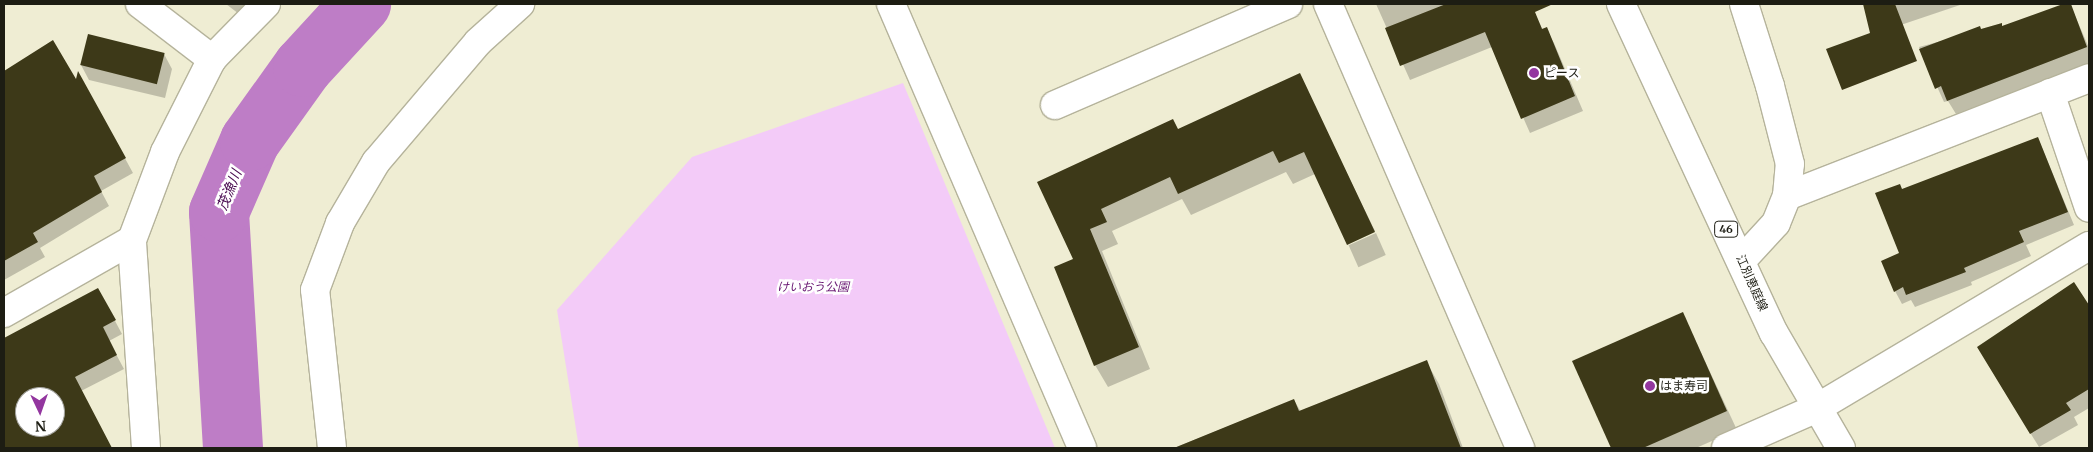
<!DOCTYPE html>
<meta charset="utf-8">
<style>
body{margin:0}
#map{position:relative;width:2093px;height:452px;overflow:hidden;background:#efedd3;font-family:Merriweather,"Noto Sans JP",serif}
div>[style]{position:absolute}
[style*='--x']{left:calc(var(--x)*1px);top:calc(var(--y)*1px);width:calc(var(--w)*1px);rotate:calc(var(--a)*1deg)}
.green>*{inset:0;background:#f3cbf8}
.shadow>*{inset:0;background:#0003;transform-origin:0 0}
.river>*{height:60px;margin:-30px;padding:0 30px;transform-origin:30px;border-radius:30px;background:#be7dc6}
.building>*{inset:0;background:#3d3918;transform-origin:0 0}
.roads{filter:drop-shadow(1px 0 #b5b39b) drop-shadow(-1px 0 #b5b39b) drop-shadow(0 1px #b5b39b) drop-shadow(0 -1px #b5b39b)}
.minor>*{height:28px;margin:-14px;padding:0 14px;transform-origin:14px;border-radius:14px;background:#fff}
.major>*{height:28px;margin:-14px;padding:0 14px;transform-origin:14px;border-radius:14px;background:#fff}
.dots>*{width:14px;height:14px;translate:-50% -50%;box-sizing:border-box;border:2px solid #fff;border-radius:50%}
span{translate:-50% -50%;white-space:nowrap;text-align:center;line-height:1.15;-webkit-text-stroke:5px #fff;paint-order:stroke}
.shield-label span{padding:1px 4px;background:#fff;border:1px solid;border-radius:4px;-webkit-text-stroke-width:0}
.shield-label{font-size:11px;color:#1d1d13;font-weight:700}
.poi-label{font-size:12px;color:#1d1d13}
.left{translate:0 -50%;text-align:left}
.street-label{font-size:12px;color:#1d1d13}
.park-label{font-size:12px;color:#6a1a74;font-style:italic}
.water-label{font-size:14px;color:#46084e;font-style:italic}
.frame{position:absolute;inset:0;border:5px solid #1d1d13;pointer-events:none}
.north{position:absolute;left:15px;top:387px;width:50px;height:50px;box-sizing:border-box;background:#fff;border:1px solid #a5a5a1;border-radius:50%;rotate:177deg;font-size:14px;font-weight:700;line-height:20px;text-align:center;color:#1d1d13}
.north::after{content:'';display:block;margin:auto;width:18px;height:22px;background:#93369f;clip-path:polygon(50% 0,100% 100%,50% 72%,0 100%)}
</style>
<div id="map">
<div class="green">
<i style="clip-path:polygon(903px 83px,1055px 448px,579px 448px,557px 310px,692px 157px)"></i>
</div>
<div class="shadow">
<i style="clip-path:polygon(226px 4px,247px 4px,239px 14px)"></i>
<i style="clip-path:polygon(1376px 4px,1530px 4px,1543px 30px,1546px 29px,1554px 43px,1583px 111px,1530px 133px,1492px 47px,1410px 80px)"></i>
<i style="clip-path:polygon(1864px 4px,1963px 4px,1877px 33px)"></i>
<i style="clip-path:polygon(2070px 4px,2089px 48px,2089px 63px,1956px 114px,1948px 101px,1944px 102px,1919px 47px,2001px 25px,2003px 28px)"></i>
<i style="clip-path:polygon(53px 42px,77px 82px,86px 87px,133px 173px,101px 191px,109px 206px,40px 248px,45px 257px,4px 280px,4px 72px)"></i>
<i style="clip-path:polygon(164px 54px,172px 69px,165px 98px,89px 80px,81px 65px)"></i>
<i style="clip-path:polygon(1299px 75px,1375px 231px,1348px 243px,1315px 174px,1293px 184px,1286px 172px,1191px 215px,1182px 199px,1112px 231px,1118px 244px,1102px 251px,1150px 369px,1108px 387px,1095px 365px,1074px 260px,1039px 183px,1179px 131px)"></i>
<i style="clip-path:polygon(2038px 138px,2074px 225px,2026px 245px,2031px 256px,1971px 282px,1972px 285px,1915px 307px,1911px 300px,1902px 304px,1895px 291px,1900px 254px,1902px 190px)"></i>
<i style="left:1376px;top:233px;width:24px;height:30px;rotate:66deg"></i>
<i style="clip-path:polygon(2074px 284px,2089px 308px,2089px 408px,2074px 417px,2078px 425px,2039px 447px,1986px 361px)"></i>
<i style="clip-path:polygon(evenodd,98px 289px,122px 334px,109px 341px,124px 369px,81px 391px,111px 448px,4px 448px,4px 340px,98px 289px,25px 397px,55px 397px,55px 427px,25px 427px,25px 397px)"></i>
<i style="clip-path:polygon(1683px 314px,1737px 430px,1696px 448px,1613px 448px,1574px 362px)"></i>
<i style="clip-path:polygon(1426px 361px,1439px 384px,1463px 448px,1174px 448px,1294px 400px,1301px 412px)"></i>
</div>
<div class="river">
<i style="--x:233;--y:448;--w:236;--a:-93.4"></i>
<i style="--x:219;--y:212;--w:77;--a:-66.4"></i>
<i style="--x:250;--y:141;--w:91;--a:-54.4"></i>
<i style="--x:303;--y:67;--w:86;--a:-47.4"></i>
</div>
<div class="building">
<i style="clip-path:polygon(1446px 4px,1553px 4px,1535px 12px,1542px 29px,1547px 27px,1575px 96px,1521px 119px,1485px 32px,1400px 66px,1385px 28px)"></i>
<i style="clip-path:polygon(1863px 4px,1895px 4px,1917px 61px,1842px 90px,1826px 49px,1870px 33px)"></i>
<i style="clip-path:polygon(2063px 4px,2071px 4px,2087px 47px,1947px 101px,1941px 86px,1935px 89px,1919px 49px,1980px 26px,1981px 29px,2002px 23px,2002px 26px)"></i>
<i style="left:88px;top:34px;width:79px;height:32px;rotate:14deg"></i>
<i style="clip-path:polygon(53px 40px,76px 79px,78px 71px,126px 158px,94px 176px,102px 192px,33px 233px,38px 242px,4px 261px,4px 71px)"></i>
<i style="clip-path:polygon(1300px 73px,1375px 232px,1347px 245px,1304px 152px,1279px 163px,1273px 151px,1178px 194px,1170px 177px,1101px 209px,1107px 222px,1090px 229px,1139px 347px,1094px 366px,1054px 267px,1073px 259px,1037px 182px,1173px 119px,1178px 129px)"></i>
<i style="clip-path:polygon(2038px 137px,2068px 212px,2019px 231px,2024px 242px,1964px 268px,1966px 272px,1906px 295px,1903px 287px,1894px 292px,1881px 261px,1899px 253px,1875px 193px,1900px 184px,1902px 189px)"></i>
<i style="clip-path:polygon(2074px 282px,2089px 305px,2089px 389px,2066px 403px,2071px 410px,2030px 434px,1977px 347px)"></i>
<i style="clip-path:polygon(evenodd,98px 288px,116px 320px,103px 327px,117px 355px,75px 377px,112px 448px,4px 448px,4px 338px,98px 288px,25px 397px,55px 397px,55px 427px,25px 427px,25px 397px)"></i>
<i style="clip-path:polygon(1683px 312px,1727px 411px,1643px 448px,1611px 448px,1572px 361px)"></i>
<i style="clip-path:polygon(1427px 360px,1461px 448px,1174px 448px,1294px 399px,1299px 411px)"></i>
</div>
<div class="roads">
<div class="minor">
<i style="--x:140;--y:4;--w:91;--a:37.4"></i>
<i style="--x:891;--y:4;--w:483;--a:66.7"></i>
<i style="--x:1328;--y:4;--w:484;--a:66.6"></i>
<i style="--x:2050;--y:93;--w:121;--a:71.3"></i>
<i style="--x:1055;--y:105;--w:254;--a:-23.4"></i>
<i style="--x:1787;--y:196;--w:324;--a:-21.3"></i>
<i style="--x:1742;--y:260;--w:50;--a:-47.4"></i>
<i style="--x:1776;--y:223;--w:29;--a:-68"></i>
<i style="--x:1787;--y:196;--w:32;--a:-85"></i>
<i style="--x:1790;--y:164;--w:81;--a:-104.4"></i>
<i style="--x:1770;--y:86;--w:86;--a:-107.6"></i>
<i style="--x:4;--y:313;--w:147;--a:-29.7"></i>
<i style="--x:146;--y:448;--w:208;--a:-93.9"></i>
<i style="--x:132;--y:240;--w:94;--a:-69.4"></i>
<i style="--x:165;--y:152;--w:104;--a:-63.2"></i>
<i style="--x:212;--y:59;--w:77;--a:-45.5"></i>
<i style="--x:332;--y:448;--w:159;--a:-96.1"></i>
<i style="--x:315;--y:290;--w:72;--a:-69.5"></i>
<i style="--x:340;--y:223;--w:71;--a:-59.5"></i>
<i style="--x:376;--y:162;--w:157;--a:-49.6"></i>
<i style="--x:478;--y:42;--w:57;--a:-42.1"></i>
<i style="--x:1726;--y:448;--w:99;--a:-23.7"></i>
<i style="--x:1817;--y:408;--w:317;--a:-30.8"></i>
</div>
<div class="major">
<i style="--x:1621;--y:4;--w:363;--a:65.1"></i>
<i style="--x:1774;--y:333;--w:133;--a:59.8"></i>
</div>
</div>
<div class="dots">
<i style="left:1534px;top:73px;background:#93369f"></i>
<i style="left:1650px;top:386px;background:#93369f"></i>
</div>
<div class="shield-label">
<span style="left:1726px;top:229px">46</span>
</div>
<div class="poi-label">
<span class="left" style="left:1544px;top:73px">ピース</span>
<span class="left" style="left:1660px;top:386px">はま寿司</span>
</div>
<div class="street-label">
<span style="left:1752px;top:283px;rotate:66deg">江別恵庭線</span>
</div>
<div class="park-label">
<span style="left:813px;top:287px">けいおう公園</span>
</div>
<div class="water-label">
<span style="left:229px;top:190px;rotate:-68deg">茂漁川</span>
</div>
<div class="frame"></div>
<div class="north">N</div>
</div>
